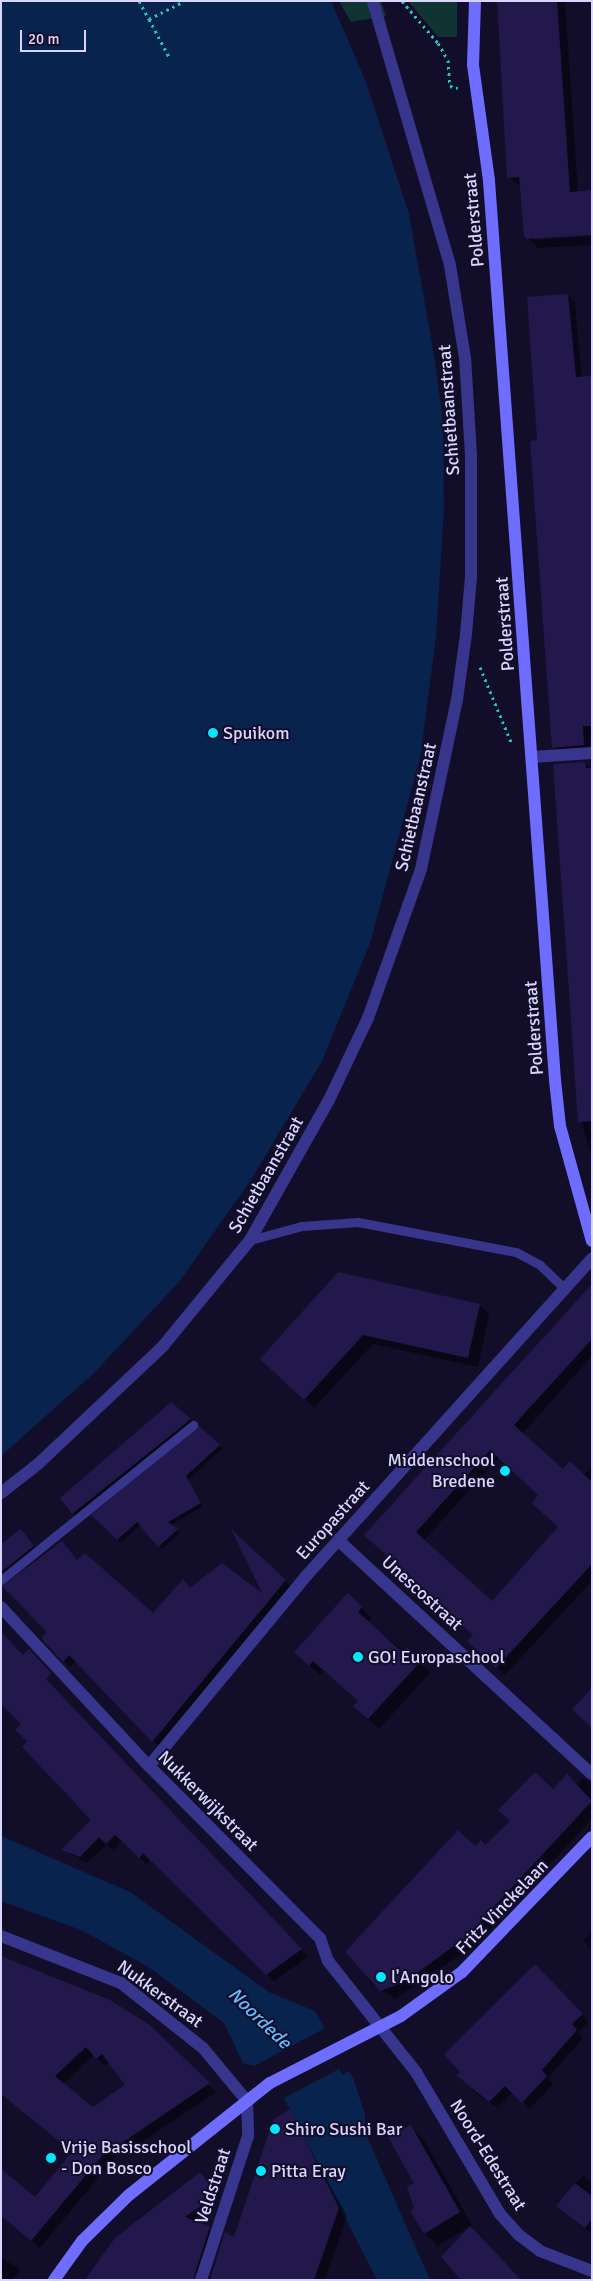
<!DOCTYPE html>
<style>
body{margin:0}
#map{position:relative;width:593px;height:2281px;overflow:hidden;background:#120e29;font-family:Signika,sans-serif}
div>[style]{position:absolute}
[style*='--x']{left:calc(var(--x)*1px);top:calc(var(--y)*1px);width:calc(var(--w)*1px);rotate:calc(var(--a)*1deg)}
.green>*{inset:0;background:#103432}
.water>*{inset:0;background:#08234e}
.pier>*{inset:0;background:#120e29}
.shadow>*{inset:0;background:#0007}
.building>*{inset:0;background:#22184c}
.path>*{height:3px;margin-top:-1.5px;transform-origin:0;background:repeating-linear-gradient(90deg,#25c4b8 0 2.5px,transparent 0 6.5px)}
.lane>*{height:9px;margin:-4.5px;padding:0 4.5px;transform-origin:4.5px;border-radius:4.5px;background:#37358c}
.street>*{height:12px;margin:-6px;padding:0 6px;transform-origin:6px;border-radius:6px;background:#37358c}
.secondary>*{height:12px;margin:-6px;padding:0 6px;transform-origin:6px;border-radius:6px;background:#6e6dff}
.dots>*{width:14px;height:14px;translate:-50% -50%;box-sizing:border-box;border:2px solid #120e29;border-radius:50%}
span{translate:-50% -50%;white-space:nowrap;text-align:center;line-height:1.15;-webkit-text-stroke:4px #120e29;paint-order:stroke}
.street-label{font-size:18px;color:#dad6ff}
.poi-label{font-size:18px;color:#dad6ff}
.left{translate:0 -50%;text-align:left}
.right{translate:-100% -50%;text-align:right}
.water-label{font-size:19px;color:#64baff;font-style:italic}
.frame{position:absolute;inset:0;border:2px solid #dad6ff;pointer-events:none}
.scale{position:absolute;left:20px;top:30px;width:66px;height:22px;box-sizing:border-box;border:2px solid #dad6ff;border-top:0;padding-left:6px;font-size:15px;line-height:18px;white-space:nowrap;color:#dad6ff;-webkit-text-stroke:4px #120e29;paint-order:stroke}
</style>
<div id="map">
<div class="green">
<i style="clip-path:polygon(339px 1px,381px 1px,386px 16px,351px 22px)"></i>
<i style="clip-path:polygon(408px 1px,457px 1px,457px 37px,438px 37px)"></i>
</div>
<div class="water">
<i style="clip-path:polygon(1px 1px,331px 1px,366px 82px,409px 214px,435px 361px,443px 423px,444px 507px,436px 637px,420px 758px,370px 943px,322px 1061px,251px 1180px,179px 1282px,94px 1373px,1px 1456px)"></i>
<i style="clip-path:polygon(1px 1836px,130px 1892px,269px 1992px,315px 2011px,354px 2080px,365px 2115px,365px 2132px,430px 2280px,377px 2280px,284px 2098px,254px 2066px,243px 2063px,224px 2023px,147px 1966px,81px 1930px,1px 1901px)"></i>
</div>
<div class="pier">
<i style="clip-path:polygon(327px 2027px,350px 2070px,343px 2075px,339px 2069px,284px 2098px,254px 2066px)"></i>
</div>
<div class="shadow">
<i style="clip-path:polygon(497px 1px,565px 1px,578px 192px,533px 240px,592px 236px,592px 245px,538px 248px,525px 235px,521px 186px,508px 177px)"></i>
<i style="clip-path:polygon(568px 295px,575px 302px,582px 378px,592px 377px,592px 633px,538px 442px)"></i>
<i style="clip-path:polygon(592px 653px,590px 752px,560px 754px,553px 747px)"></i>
<i style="clip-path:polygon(585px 763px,592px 769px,592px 1159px,579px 1112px)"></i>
<i style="clip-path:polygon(evenodd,592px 1300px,592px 1356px,522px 1434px,563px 1471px,583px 1476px,592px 1466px,592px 1581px,505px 1675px,477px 1649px,475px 1635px,456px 1619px,450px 1625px,428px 1605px,426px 1590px,374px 1543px,592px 1300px,499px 1458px,540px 1495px,560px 1528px,492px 1602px,424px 1540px,499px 1458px)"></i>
<i style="clip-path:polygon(480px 1305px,489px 1315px,478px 1367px,373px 1344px,314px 1408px,262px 1359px)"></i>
<i style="clip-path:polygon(171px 1403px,194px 1423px,76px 1517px,62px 1498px)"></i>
<i style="clip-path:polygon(199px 1427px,222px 1449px,188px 1480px,203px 1506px,171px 1525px,180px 1533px,162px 1549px,141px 1524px,121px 1543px,93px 1515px)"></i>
<i style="clip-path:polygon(21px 1531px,40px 1553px,1px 1582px,1px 1546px)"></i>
<i style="clip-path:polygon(235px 1535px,292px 1588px,160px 1748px,76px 1661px,70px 1667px,64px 1661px,48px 1632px,78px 1561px,153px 1615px,191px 1589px,265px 1597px)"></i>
<i style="clip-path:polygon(348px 1595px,372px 1618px,367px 1622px,431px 1672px,379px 1729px,365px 1716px,359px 1702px,324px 1670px,320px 1675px,306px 1663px)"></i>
<i style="clip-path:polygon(1px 1635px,308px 1957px,274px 1981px,151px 1859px,146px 1864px,123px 1840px,113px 1850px,107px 1844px,87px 1863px,63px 1850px,92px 1820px,29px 1742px)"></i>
<i style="clip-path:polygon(567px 1776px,577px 1784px,583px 1778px,592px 1783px,592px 1819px,475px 1945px,395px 1999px,372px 1984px,347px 1952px,475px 1848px,485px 1846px)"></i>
<i style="clip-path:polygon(592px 1930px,592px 1950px,583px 1941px)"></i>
<i style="clip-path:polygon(evenodd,1px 1957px,150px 2027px,216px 2092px,124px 2154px,120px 2151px,40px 2248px,1px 2216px,35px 2199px,73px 2153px,6px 2097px,1px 2098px,1px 1957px,94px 2055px,104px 2066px,109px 2062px,126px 2085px,93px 2108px,63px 2084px,94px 2055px)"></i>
<i style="clip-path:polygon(535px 1966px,589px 2022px,578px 2032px,583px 2038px,548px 2078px,553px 2084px,530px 2109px,513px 2092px,497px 2108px,477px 2094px,445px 2054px)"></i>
<i style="clip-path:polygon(289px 2110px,347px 2216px,325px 2280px,218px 2280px)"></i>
<i style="clip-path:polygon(410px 2126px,424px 2140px,472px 2225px,438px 2246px,425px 2233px,416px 2208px)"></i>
<i style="clip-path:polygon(200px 2174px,216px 2194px,208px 2200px,213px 2207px,193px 2221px,216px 2233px,202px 2275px,187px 2270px,86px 2280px)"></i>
<i style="clip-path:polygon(583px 2175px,592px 2182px,592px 2234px,558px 2206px)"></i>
<i style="clip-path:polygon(1px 2257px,20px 2270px,13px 2280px,1px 2280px)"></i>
</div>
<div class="building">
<i style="clip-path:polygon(497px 1px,557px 1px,570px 192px,592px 190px,592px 235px,527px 239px,524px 236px,519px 177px,507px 178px)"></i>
<i style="clip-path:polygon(568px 294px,576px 377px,591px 376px,592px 385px,592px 726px,583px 726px,584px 745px,552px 748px,530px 441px,537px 440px,527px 297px)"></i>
<i style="clip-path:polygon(585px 762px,586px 768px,592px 768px,592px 1121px,578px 1122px,553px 764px)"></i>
<i style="clip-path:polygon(338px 1272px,480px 1304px,468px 1358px,363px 1335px,304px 1400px,260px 1359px)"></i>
<i style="clip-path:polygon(evenodd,592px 1284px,592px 1339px,514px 1425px,563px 1469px,570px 1461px,592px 1482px,592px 1564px,496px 1668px,467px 1641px,473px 1635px,447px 1611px,441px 1618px,418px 1597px,424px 1589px,364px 1535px,592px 1284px,490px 1450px,538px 1495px,532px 1503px,558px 1527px,492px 1601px,416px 1532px,490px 1450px)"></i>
<i style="clip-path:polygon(171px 1402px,191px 1419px,72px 1514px,60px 1498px)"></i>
<i style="clip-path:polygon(199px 1426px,220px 1445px,186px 1476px,201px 1503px,168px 1522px,178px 1529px,158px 1547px,137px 1522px,117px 1540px,91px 1515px)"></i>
<i style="clip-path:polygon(21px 1529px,34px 1546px,1px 1572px,1px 1544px)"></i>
<i style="clip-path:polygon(231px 1529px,286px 1580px,152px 1742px,69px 1655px,63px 1662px,41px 1638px,47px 1632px,2px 1586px,62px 1541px,77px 1560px,85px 1553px,153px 1613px,183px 1579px,190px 1588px,222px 1563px,262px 1593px)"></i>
<i style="clip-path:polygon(348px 1593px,362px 1607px,358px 1612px,402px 1652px,407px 1647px,421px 1661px,368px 1719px,353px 1706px,358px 1701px,313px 1661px,309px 1666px,294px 1652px)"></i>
<i style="clip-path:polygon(1px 1632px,23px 1655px,29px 1649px,51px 1673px,46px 1679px,302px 1949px,266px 1975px,143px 1853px,139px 1858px,115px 1835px,106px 1844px,99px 1837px,80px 1857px,61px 1850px,91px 1820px,22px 1747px,27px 1741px,15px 1730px,21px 1724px,1px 1704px)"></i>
<i style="clip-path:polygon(592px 1688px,592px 1728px,572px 1709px)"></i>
<i style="clip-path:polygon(535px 1772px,553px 1789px,567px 1774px,592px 1801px,466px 1937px,405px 1982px,380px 1991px,345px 1952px,458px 1830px,475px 1846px,481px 1840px,485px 1845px,510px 1821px,498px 1810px)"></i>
<i style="clip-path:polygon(evenodd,1px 1956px,110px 2000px,151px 2026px,210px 2083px,116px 2147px,112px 2144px,31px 2241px,1px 2216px,1px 2169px,35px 2197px,72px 2152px,1px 2094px,1px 1956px,86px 2047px,96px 2059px,102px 2054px,125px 2085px,93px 2107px,55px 2076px,86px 2047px)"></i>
<i style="clip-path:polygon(535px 1964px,583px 2014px,572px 2024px,577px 2030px,542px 2070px,547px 2076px,522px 2103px,505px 2086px,489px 2102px,456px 2075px,460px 2072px,444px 2054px)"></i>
<i style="clip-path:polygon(290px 2109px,339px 2208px,314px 2280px,210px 2280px,225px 2232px,234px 2237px,273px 2120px)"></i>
<i style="clip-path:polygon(411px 2125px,460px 2212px,424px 2234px,410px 2211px,414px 2208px,407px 2187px,414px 2183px,388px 2137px)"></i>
<i style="clip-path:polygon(200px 2172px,211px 2187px,203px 2194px,208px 2201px,185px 2217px,210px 2226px,193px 2280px,85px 2280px,115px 2238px)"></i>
<i style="clip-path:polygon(575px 2183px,592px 2196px,592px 2219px,585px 2228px,556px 2206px)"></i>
<i style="clip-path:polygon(470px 2226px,496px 2253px,521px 2280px,461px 2280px,441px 2257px)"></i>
</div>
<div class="path">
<i style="--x:139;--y:1;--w:21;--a:61"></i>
<i style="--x:149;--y:19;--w:39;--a:-27"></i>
<i style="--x:402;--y:1;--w:55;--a:49.4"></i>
<i style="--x:438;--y:43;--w:20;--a:60"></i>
<i style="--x:448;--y:60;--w:26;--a:86"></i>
<i style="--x:450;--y:86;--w:8;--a:14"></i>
<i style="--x:149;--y:19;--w:43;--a:62.2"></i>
<i style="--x:480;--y:667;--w:81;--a:67.5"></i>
</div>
<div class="lane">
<i style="--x:250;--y:1240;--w:54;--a:-15.1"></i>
<i style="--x:302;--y:1226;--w:56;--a:-4.1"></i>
<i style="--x:358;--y:1222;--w:161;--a:10.8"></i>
<i style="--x:516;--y:1252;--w:27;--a:28"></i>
<i style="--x:540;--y:1265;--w:35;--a:44"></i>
<i style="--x:1;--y:1580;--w:247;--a:-38.9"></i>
</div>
<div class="street">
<i style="--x:532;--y:757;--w:60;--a:-3.8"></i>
<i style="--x:1;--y:1493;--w:47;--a:-38.1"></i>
<i style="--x:38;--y:1464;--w:172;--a:-43.3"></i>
<i style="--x:163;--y:1346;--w:137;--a:-50.6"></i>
<i style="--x:250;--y:1240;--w:161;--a:-60.6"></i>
<i style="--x:329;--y:1100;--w:91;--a:-64.6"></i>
<i style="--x:368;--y:1018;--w:158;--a:-70.4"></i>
<i style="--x:421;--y:869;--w:173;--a:-78"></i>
<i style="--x:457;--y:700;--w:67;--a:-82.2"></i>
<i style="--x:466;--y:634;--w:57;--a:-85"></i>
<i style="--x:471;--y:577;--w:122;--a:-90"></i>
<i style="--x:471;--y:455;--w:97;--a:-93.5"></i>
<i style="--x:465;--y:358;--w:94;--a:-99.2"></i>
<i style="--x:450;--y:265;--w:275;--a:-106.3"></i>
<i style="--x:338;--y:1540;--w:345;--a:42.7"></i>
<i style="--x:1;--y:1607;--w:217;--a:47.1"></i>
<i style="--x:149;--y:1766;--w:243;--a:45.2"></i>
<i style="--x:320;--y:1938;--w:24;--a:71"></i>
<i style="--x:328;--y:1961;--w:142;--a:51.6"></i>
<i style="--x:416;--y:2072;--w:165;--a:59.4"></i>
<i style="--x:500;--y:2214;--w:28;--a:48"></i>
<i style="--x:519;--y:2235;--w:26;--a:37"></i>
<i style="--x:540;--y:2251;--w:56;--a:21"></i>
<i style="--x:149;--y:1766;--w:248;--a:-50.4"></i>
<i style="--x:307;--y:1575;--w:426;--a:-48"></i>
<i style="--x:1;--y:1936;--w:129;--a:21.4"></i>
<i style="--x:121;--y:1983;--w:105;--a:38.4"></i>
<i style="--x:203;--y:2048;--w:69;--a:50.3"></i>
<i style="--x:247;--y:2101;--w:35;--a:88"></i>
<i style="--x:248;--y:2136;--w:151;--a:108.1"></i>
</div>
<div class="secondary">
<i style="--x:475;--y:1;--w:64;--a:91.8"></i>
<i style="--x:473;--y:65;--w:117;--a:82.1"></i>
<i style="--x:489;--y:181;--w:901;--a:85.8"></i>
<i style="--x:555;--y:1080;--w:46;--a:83.8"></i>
<i style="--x:560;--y:1126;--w:119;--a:74.5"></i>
<i style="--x:54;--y:2280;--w:48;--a:-54.3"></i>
<i style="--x:82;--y:2241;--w:66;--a:-44.4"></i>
<i style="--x:129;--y:2195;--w:180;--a:-38.5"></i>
<i style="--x:270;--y:2083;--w:147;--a:-27.1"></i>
<i style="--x:401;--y:2016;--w:75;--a:-35.8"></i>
<i style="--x:462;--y:1972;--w:187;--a:-46.1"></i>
</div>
<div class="dots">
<i style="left:213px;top:733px;background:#02e9ff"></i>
<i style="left:505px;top:1471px;background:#02e9ff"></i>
<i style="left:358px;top:1657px;background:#02e9ff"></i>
<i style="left:381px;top:1977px;background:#02e9ff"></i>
<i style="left:275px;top:2129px;background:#02e9ff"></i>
<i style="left:51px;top:2158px;background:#02e9ff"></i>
<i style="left:261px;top:2171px;background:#02e9ff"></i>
</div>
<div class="street-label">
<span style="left:474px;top:220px;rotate:-95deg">Polderstraat</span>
<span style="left:449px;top:410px;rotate:-94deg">Schietbaanstraat</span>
<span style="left:505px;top:624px;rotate:-94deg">Polderstraat</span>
<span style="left:416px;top:807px;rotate:-77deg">Schietbaanstraat</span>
<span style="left:534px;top:1028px;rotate:-94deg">Polderstraat</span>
<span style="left:266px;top:1175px;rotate:-60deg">Schietbaanstraat</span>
<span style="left:333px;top:1520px;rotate:-48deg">Europastraat</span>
<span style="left:422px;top:1593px;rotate:42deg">Unescostraat</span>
<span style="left:208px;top:1801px;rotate:45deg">Nukkerwijkstraat</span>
<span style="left:502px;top:1907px;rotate:-46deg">Fritz Vinckelaan</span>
<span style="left:160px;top:1994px;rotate:36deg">Nukkerstraat</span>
<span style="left:488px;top:2155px;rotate:58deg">Noord-Edestraat</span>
<span style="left:213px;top:2186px;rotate:-72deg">Veldstraat</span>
</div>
<div class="poi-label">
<span class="left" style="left:223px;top:733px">Spuikom</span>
<span class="right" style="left:495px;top:1471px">Middenschool<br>Bredene</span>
<span class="left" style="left:368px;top:1657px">GO! Europaschool</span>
<span class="left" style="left:391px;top:1977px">l'Angolo</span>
<span class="left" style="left:285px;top:2129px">Shiro Sushi Bar</span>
<span class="left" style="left:61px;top:2158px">Vrije Basisschool<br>- Don Bosco</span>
<span class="left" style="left:271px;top:2171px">Pitta Eray</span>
</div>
<div class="water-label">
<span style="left:259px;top:2019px;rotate:44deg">Noordede</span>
</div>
<div class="frame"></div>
<div class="scale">20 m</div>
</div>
